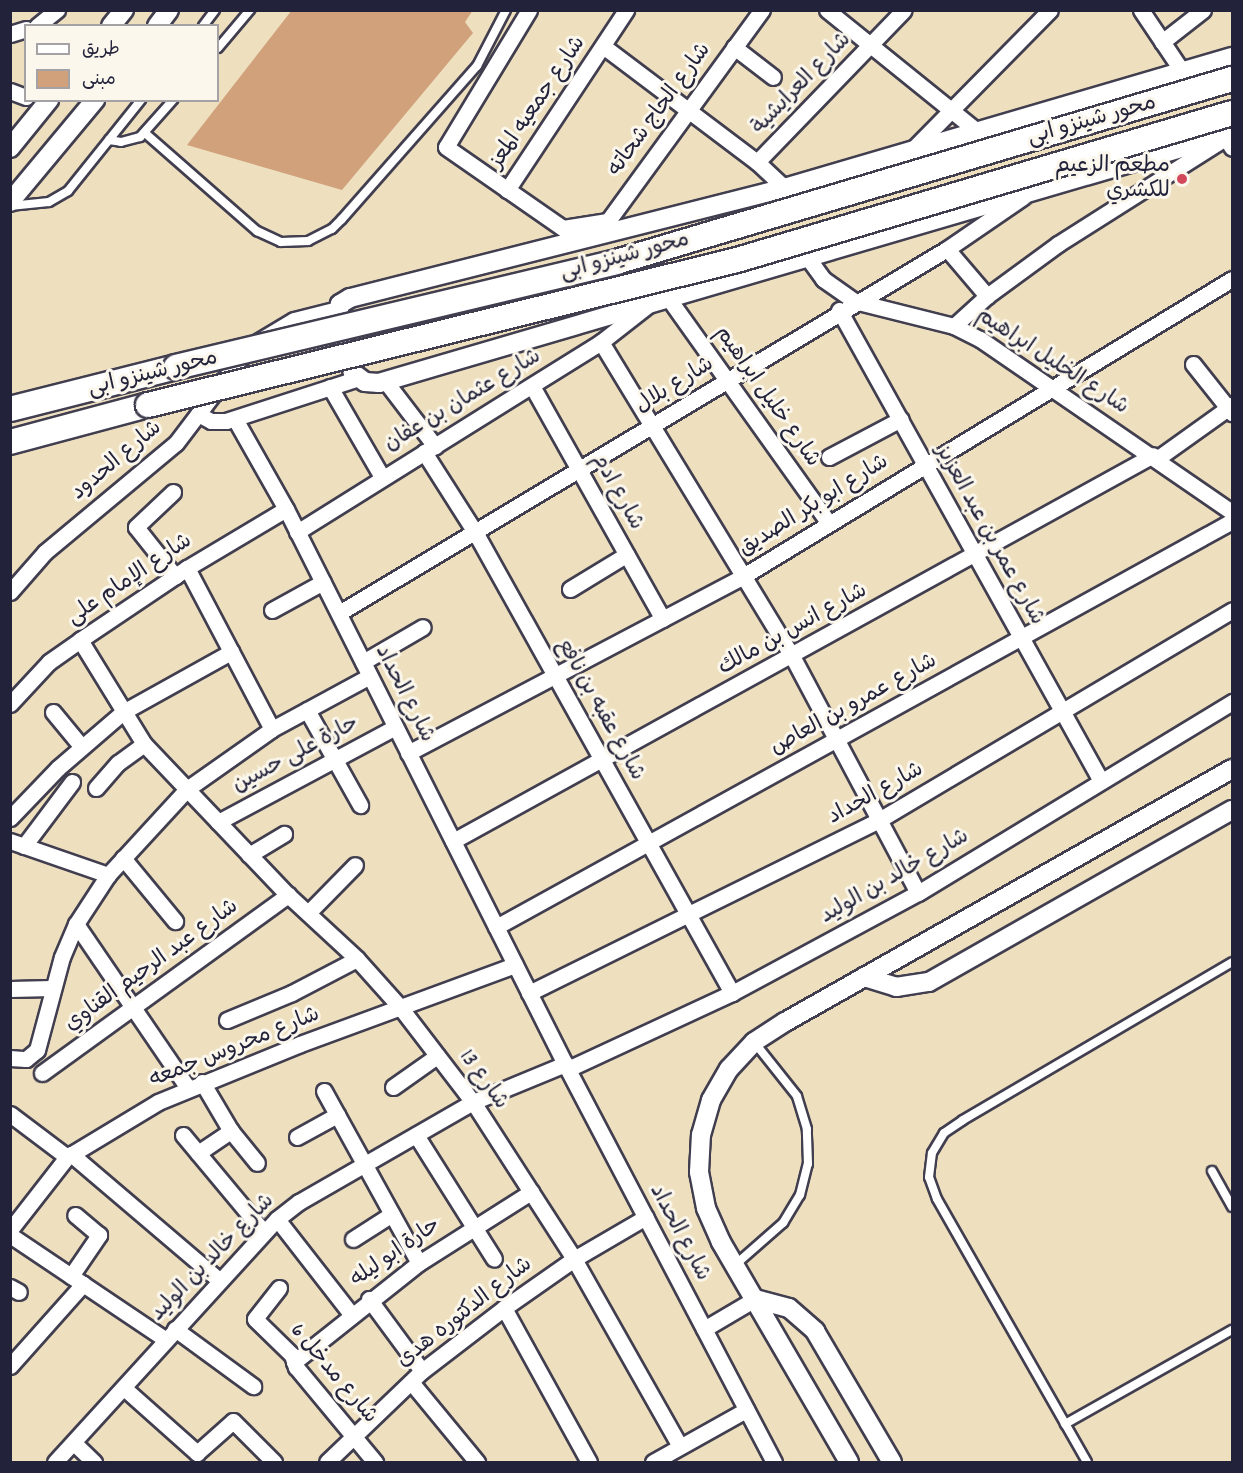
<!DOCTYPE html>
<meta charset="utf-8">
<style>
body{margin:0}
#map{position:relative;width:1243px;height:1473px;overflow:hidden;background:#eee0bf;font-family:Dekko,"Playpen Sans Arabic",sans-serif}
div>[style]{position:absolute}
[style*='--x']{left:calc(var(--x)*1px);top:calc(var(--y)*1px);width:calc(var(--w)*1px);rotate:calc(var(--a)*1deg)}
.building>*{inset:0;background:#d0a17b}
.roads{filter:drop-shadow(2px 0 #413e4f) drop-shadow(-2px 0 #413e4f) drop-shadow(0 2px #413e4f) drop-shadow(0 -2px #413e4f)}
.service>*{height:8px;margin:-4px;padding:0 4px;transform-origin:4px;border-radius:4px;background:#fff}
.minor>*{height:15px;margin:-7.5px;padding:0 7.5px;transform-origin:7.5px;border-radius:7.5px;background:#fff}
.tertiary>*{height:18px;margin:-9px;padding:0 9px;transform-origin:9px;border-radius:9px;background:#fff}
.primary>*{height:24px;margin:-12px;padding:0 12px;transform-origin:12px;border-radius:12px;background:#fff}
.bridges{filter:drop-shadow(2px 0 #413e4f) drop-shadow(-2px 0 #413e4f) drop-shadow(0 2px #413e4f) drop-shadow(0 -2px #413e4f)}
.primary-bridge>*{height:24px;margin:-12px;padding:0 12px;transform-origin:12px;border-radius:12px;background:#fff}
.dots>*{width:16px;height:16px;translate:-50% -50%;box-sizing:border-box;border:3px solid #fbf7ec;border-radius:50%}
span{translate:-50% -50%;white-space:nowrap;text-align:center;line-height:1.15;-webkit-text-stroke:6px #fbf7ec;paint-order:stroke}
.street-label{font-size:22px;color:#22223b}
.poi-label{font-size:22px;color:#22223b}
.right{translate:-100% -50%;text-align:right}
.frame{position:absolute;inset:0;border:12px solid #22223b;pointer-events:none}
.legend{position:absolute;left:24px;top:24px;width:195px;height:78px;box-sizing:border-box;background:#fbf7ec;border:2px solid #a4a2a5;margin:0;padding:8px 10px;list-style:none;font-size:18px;color:#22223b}
.legend li{display:flex;align-items:center;gap:12px;height:30px}
.legend b{width:30px;border:2px solid #a4a2a5}
</style>
<div id="map">
<div class="building">
<i style="clip-path:polygon(292px 10px,473px 10px,465px 22px,473px 33px,342px 190px,187px 145px)"></i>
</div>
<div class="roads">
<div class="service">
<i style="--x:203;--y:26;--w:20;--a:-53"></i>
<i style="--x:218;--y:48;--w:50;--a:-49.9"></i>
<i style="--x:145;--y:133;--w:149;--a:41.2"></i>
<i style="--x:257;--y:231;--w:26;--a:25"></i>
<i style="--x:281;--y:242;--w:27;--a:-2"></i>
<i style="--x:308;--y:241;--w:27;--a:-27"></i>
<i style="--x:332;--y:229;--w:14;--a:-45"></i>
<i style="--x:342;--y:219;--w:204;--a:-48.6"></i>
<i style="--x:477;--y:66;--w:63;--a:-62.6"></i>
<i style="--x:109;--y:140;--w:12;--a:9"></i>
<i style="--x:121;--y:142;--w:20;--a:-15"></i>
<i style="--x:140;--y:137;--w:50;--a:-48.3"></i>
<i style="--x:10;--y:206;--w:39;--a:-6"></i>
<i style="--x:49;--y:202;--w:22;--a:-30"></i>
<i style="--x:68;--y:191;--w:117;--a:-51.3"></i>
<i style="--x:1212;--y:1171;--w:41;--a:60.9"></i>
<i style="--x:735;--y:1265;--w:64;--a:-41.2"></i>
<i style="--x:783;--y:1223;--w:33;--a:-59"></i>
<i style="--x:800;--y:1195;--w:32;--a:-76"></i>
<i style="--x:808;--y:1164;--w:35;--a:-92"></i>
<i style="--x:807;--y:1129;--w:34;--a:-107"></i>
<i style="--x:797;--y:1096;--w:69;--a:-128.5"></i>
<i style="--x:1065;--y:1424;--w:192;--a:-29.4"></i>
<i style="--x:1087;--y:1462;--w:303;--a:-119.7"></i>
<i style="--x:937;--y:1199;--w:23;--a:-110"></i>
<i style="--x:929;--y:1177;--w:24;--a:-83"></i>
<i style="--x:932;--y:1153;--w:23;--a:-59"></i>
<i style="--x:944;--y:1133;--w:23;--a:-34"></i>
<i style="--x:963;--y:1120;--w:312;--a:-30.4"></i>
</div>
<div class="minor">
<i style="--x:529;--y:10;--w:160;--a:121.2"></i>
<i style="--x:446;--y:147;--w:163;--a:34.8"></i>
<i style="--x:827;--y:10;--w:194;--a:38.9"></i>
<i style="--x:1141;--y:10;--w:73;--a:56.1"></i>
<i style="--x:37;--y:26;--w:26;--a:-39"></i>
<i style="--x:10;--y:34;--w:17;--a:-17"></i>
<i style="--x:1162;--y:42;--w:52;--a:-38"></i>
<i style="--x:603;--y:46;--w:193;--a:37"></i>
<i style="--x:757;--y:162;--w:38;--a:43"></i>
<i style="--x:734;--y:47;--w:49;--a:37.6"></i>
<i style="--x:10;--y:91;--w:17;--a:21"></i>
<i style="--x:1224;--y:135;--w:15;--a:58"></i>
<i style="--x:910;--y:152;--w:199;--a:-45.4"></i>
<i style="--x:757;--y:162;--w:211;--a:-46"></i>
<i style="--x:507;--y:190;--w:216;--a:-56.5"></i>
<i style="--x:563;--y:228;--w:45;--a:-9"></i>
<i style="--x:597;--y:236;--w:280;--a:-53.9"></i>
<i style="--x:947;--y:249;--w:62;--a:49.6"></i>
<i style="--x:808;--y:258;--w:26;--a:54"></i>
<i style="--x:823;--y:279;--w:38;--a:35"></i>
<i style="--x:854;--y:301;--w:103;--a:14"></i>
<i style="--x:954;--y:326;--w:29;--a:27"></i>
<i style="--x:980;--y:339;--w:306;--a:34.5"></i>
<i style="--x:669;--y:299;--w:274;--a:54.5"></i>
<i style="--x:839;--y:310;--w:539;--a:60.91"></i>
<i style="--x:954;--y:326;--w:45;--a:-42.3"></i>
<i style="--x:987;--y:296;--w:88;--a:-36.2"></i>
<i style="--x:1058;--y:244;--w:192;--a:-32.4"></i>
<i style="--x:601;--y:342;--w:368;--a:58.7"></i>
<i style="--x:792;--y:656;--w:268;--a:62"></i>
<i style="--x:1193;--y:364;--w:63;--a:51.5"></i>
<i style="--x:386;--y:382;--w:81;--a:52.6"></i>
<i style="--x:532;--y:386;--w:267;--a:60.7"></i>
<i style="--x:330;--y:387;--w:104;--a:60"></i>
<i style="--x:198;--y:414;--w:15;--a:28"></i>
<i style="--x:211;--y:421;--w:15;--a:0"></i>
<i style="--x:226;--y:421;--w:140;--a:-17.9"></i>
<i style="--x:235;--y:419;--w:103;--a:60.5"></i>
<i style="--x:286;--y:509;--w:621;--a:63.31"></i>
<i style="--x:565;--y:1064;--w:450;--a:62.3"></i>
<i style="--x:424;--y:452;--w:95;--a:57.5"></i>
<i style="--x:475;--y:532;--w:528;--a:60.86"></i>
<i style="--x:829;--y:457;--w:81;--a:-27.8"></i>
<i style="--x:1158;--y:458;--w:91;--a:-35.6"></i>
<i style="--x:173;--y:492;--w:51;--a:136.6"></i>
<i style="--x:136;--y:527;--w:63;--a:51.5"></i>
<i style="--x:297;--y:532;--w:358;--a:-32"></i>
<i style="--x:601;--y:342;--w:58;--a:-38"></i>
<i style="--x:187;--y:568;--w:182;--a:62.2"></i>
<i style="--x:570;--y:589;--w:66;--a:-31.3"></i>
<i style="--x:10;--y:592;--w:53;--a:-48.8"></i>
<i style="--x:45;--y:552;--w:170;--a:-39.8"></i>
<i style="--x:176;--y:443;--w:121;--a:-52.8"></i>
<i style="--x:249;--y:347;--w:52;--a:-31"></i>
<i style="--x:294;--y:320;--w:45;--a:-14"></i>
<i style="--x:272;--y:610;--w:58;--a:-28.8"></i>
<i style="--x:339;--y:613;--w:709;--a:-30.91"></i>
<i style="--x:947;--y:249;--w:92;--a:-34.4"></i>
<i style="--x:80;--y:640;--w:122;--a:58.4"></i>
<i style="--x:144;--y:744;--w:209;--a:46.4"></i>
<i style="--x:288;--y:895;--w:94;--a:42.8"></i>
<i style="--x:357;--y:959;--w:64;--a:48.1"></i>
<i style="--x:400;--y:1007;--w:120;--a:52.5"></i>
<i style="--x:473;--y:1102;--w:187;--a:57.2"></i>
<i style="--x:574;--y:1259;--w:215;--a:60.5"></i>
<i style="--x:363;--y:662;--w:69;--a:-30.3"></i>
<i style="--x:10;--y:704;--w:57;--a:-47.1"></i>
<i style="--x:49;--y:662;--w:38;--a:-35"></i>
<i style="--x:80;--y:640;--w:129;--a:-33.9"></i>
<i style="--x:187;--y:568;--w:115;--a:-30.8"></i>
<i style="--x:307;--y:710;--w:109;--a:60.8"></i>
<i style="--x:53;--y:712;--w:45;--a:50.4"></i>
<i style="--x:408;--y:753;--w:381;--a:-27.8"></i>
<i style="--x:745;--y:575;--w:570;--a:-31.29"></i>
<i style="--x:96;--y:788;--w:33;--a:-49"></i>
<i style="--x:118;--y:763;--w:32;--a:-36"></i>
<i style="--x:10;--y:818;--w:69;--a:-46.2"></i>
<i style="--x:58;--y:768;--w:86;--a:-40.7"></i>
<i style="--x:123;--y:712;--w:124;--a:-29.1"></i>
<i style="--x:218;--y:822;--w:201;--a:-28.2"></i>
<i style="--x:10;--y:841;--w:104;--a:19.1"></i>
<i style="--x:453;--y:841;--w:799;--a:-28.87"></i>
<i style="--x:24;--y:846;--w:80;--a:-53.1"></i>
<i style="--x:249;--y:855;--w:41;--a:-31"></i>
<i style="--x:123;--y:858;--w:82;--a:50.5"></i>
<i style="--x:308;--y:913;--w:67;--a:-45.6"></i>
<i style="--x:76;--y:924;--w:199;--a:55.7"></i>
<i style="--x:496;--y:927;--w:841;--a:-28.88"></i>
<i style="--x:10;--y:989;--w:42;--a:-1.4"></i>
<i style="--x:529;--y:993;--w:390;--a:-26.3"></i>
<i style="--x:879;--y:820;--w:411;--a:-30.7"></i>
<i style="--x:227;--y:1020;--w:70;--a:-22.6"></i>
<i style="--x:292;--y:993;--w:73;--a:-27.6"></i>
<i style="--x:10;--y:1058;--w:16;--a:4"></i>
<i style="--x:26;--y:1059;--w:14;--a:-39"></i>
<i style="--x:37;--y:1050;--w:96;--a:-75"></i>
<i style="--x:62;--y:957;--w:36;--a:-67"></i>
<i style="--x:76;--y:924;--w:59;--a:-56.9"></i>
<i style="--x:108;--y:875;--w:117;--a:-47.4"></i>
<i style="--x:187;--y:789;--w:104;--a:-35.2"></i>
<i style="--x:272;--y:729;--w:111;--a:-28.4"></i>
<i style="--x:568;--y:1069;--w:181;--a:-24.9"></i>
<i style="--x:732;--y:993;--w:211;--a:-28.3"></i>
<i style="--x:918;--y:893;--w:368;--a:-31.3"></i>
<i style="--x:42;--y:1073;--w:304;--a:-35.9"></i>
<i style="--x:202;--y:1082;--w:57;--a:59.4"></i>
<i style="--x:231;--y:1131;--w:41;--a:50.9"></i>
<i style="--x:393;--y:1087;--w:54;--a:-35.2"></i>
<i style="--x:324;--y:1091;--w:196;--a:61.1"></i>
<i style="--x:10;--y:1114;--w:71;--a:37"></i>
<i style="--x:183;--y:1135;--w:125;--a:50.2"></i>
<i style="--x:416;--y:1135;--w:146;--a:57.8"></i>
<i style="--x:297;--y:1137;--w:46;--a:-28.8"></i>
<i style="--x:198;--y:1153;--w:40;--a:-34"></i>
<i style="--x:71;--y:1154;--w:193;--a:40.4"></i>
<i style="--x:277;--y:1219;--w:120;--a:52.1"></i>
<i style="--x:10;--y:1230;--w:93;--a:-52"></i>
<i style="--x:67;--y:1157;--w:106;--a:-31.1"></i>
<i style="--x:158;--y:1102;--w:153;--a:-22.2"></i>
<i style="--x:300;--y:1044;--w:229;--a:-20.2"></i>
<i style="--x:10;--y:1235;--w:188;--a:33.9"></i>
<i style="--x:353;--y:1239;--w:46;--a:-32.7"></i>
<i style="--x:71;--y:1276;--w:50;--a:-55.7"></i>
<i style="--x:99;--y:1235;--w:31;--a:-140"></i>
<i style="--x:10;--y:1287;--w:10;--a:29"></i>
<i style="--x:279;--y:1288;--w:39;--a:128"></i>
<i style="--x:255;--y:1319;--w:52;--a:44.2"></i>
<i style="--x:292;--y:1355;--w:13;--a:72"></i>
<i style="--x:296;--y:1367;--w:124;--a:50.3"></i>
<i style="--x:369;--y:1299;--w:89;--a:53.6"></i>
<i style="--x:504;--y:1308;--w:176;--a:61.1"></i>
<i style="--x:175;--y:1329;--w:97;--a:36.2"></i>
<i style="--x:704;--y:1329;--w:59;--a:-30.5"></i>
<i style="--x:294;--y:1362;--w:159;--a:-38.4"></i>
<i style="--x:419;--y:1263;--w:133;--a:-32.4"></i>
<i style="--x:10;--y:1366;--w:110;--a:-48.3"></i>
<i style="--x:411;--y:1382;--w:104;--a:50.5"></i>
<i style="--x:124;--y:1388;--w:98;--a:41.7"></i>
<i style="--x:197;--y:1453;--w:48;--a:-41.6"></i>
<i style="--x:233;--y:1421;--w:58;--a:45"></i>
<i style="--x:74;--y:1443;--w:28;--a:44"></i>
<i style="--x:55;--y:1462;--w:329;--a:-47.6"></i>
<i style="--x:277;--y:1219;--w:28;--a:-38"></i>
<i style="--x:299;--y:1202;--w:201;--a:-29.9"></i>
<i style="--x:473;--y:1102;--w:100;--a:-22.4"></i>
<i style="--x:327;--y:1462;--w:132;--a:-43.8"></i>
<i style="--x:422;--y:1371;--w:103;--a:-37.5"></i>
<i style="--x:504;--y:1308;--w:85;--a:-35"></i>
<i style="--x:574;--y:1259;--w:83;--a:-30.3"></i>
<i style="--x:653;--y:1462;--w:107;--a:-29.2"></i>
</div>
<div class="tertiary">
<i style="--x:111;--y:26;--w:21;--a:-51"></i>
<i style="--x:157;--y:26;--w:20;--a:-53"></i>
<i style="--x:1232;--y:57;--w:466;--a:163.7"></i>
<i style="--x:785;--y:188;--w:449;--a:165.8"></i>
<i style="--x:350;--y:298;--w:12;--a:149"></i>
<i style="--x:340;--y:304;--w:17;--a:100"></i>
<i style="--x:337;--y:321;--w:54;--a:72.9"></i>
<i style="--x:353;--y:373;--w:15;--a:37"></i>
<i style="--x:365;--y:382;--w:14;--a:4"></i>
<i style="--x:379;--y:383;--w:889;--a:-16.33"></i>
<i style="--x:10;--y:148;--w:62;--a:-50.9"></i>
<i style="--x:10;--y:202;--w:133;--a:-50.2"></i>
<i style="--x:864;--y:977;--w:34;--a:17"></i>
<i style="--x:896;--y:987;--w:33;--a:-9"></i>
<i style="--x:929;--y:982;--w:348;--a:-29.6"></i>
<i style="--x:755;--y:1299;--w:35;--a:15"></i>
<i style="--x:789;--y:1308;--w:35;--a:41"></i>
<i style="--x:815;--y:1331;--w:152;--a:59.6"></i>
<i style="--x:849;--y:1462;--w:255;--a:-120.2"></i>
<i style="--x:721;--y:1242;--w:37;--a:-114"></i>
<i style="--x:706;--y:1208;--w:37;--a:-101"></i>
<i style="--x:699;--y:1172;--w:37;--a:-87"></i>
<i style="--x:701;--y:1135;--w:36;--a:-74"></i>
<i style="--x:711;--y:1100;--w:36;--a:-60"></i>
<i style="--x:729;--y:1069;--w:37;--a:-47"></i>
<i style="--x:754;--y:1042;--w:37;--a:-33"></i>
<i style="--x:785;--y:1022;--w:514;--a:-29.51"></i>
</div>
<div class="primary">
<i style="--x:10;--y:409;--w:171;--a:-14.2"></i>
<i style="--x:10;--y:442;--w:143;--a:-15"></i>
</div>
</div>
<div class="bridges">
<div class="primary-bridge">
<i style="--x:176;--y:367;--w:452;--a:-13.4"></i>
<i style="--x:616;--y:262;--w:643;--a:-16.55"></i>
<i style="--x:148;--y:405;--w:607;--a:-13.83"></i>
<i style="--x:737;--y:260;--w:516;--a:-16.54"></i>
</div>
</div>
<div class="dots">
<i style="left:1182px;top:179px;background:#d1495b"></i>
</div>
<div class="street-label">
<span style="left:802px;top:84px;rotate:-46deg">شارع العرايشية</span>
<span style="left:538px;top:103px;rotate:-56deg">شارع جمعيه المعز</span>
<span style="left:660px;top:110px;rotate:-54deg">شارع الحاج شحاته</span>
<span style="left:1092px;top:121px;rotate:-16deg">محور شينزو ابى</span>
<span style="left:625px;top:257px;rotate:-15deg">محور شينزو ابى</span>
<span style="left:1052px;top:362px;rotate:33deg">شارع الخليل ابراهيم</span>
<span style="left:153px;top:374px;rotate:-14deg">محور شينزو ابى</span>
<span style="left:675px;top:386px;rotate:-32deg">شارع بلال</span>
<span style="left:767px;top:397px;rotate:55deg">شارع خليل ابراهيم</span>
<span style="left:463px;top:401px;rotate:-31deg">شارع عثمان بن عفان</span>
<span style="left:117px;top:461px;rotate:-40deg">شارع الحدود</span>
<span style="left:617px;top:492px;rotate:61deg">شارع ادم</span>
<span style="left:814px;top:506px;rotate:-32deg">شارع ابو بكر الصديق</span>
<span style="left:989px;top:535px;rotate:61deg">شارع عمر بن عبد العزيز</span>
<span style="left:130px;top:580px;rotate:-34deg">شارع الإمام على</span>
<span style="left:793px;top:630px;rotate:-29deg">شارع انس بن مالك</span>
<span style="left:404px;top:694px;rotate:63deg">شارع الحداد</span>
<span style="left:854px;top:705px;rotate:-29deg">شارع عمرو بن العاص</span>
<span style="left:600px;top:710px;rotate:61deg">شارع عقبه بن نافع</span>
<span style="left:296px;top:755px;rotate:-28deg">حارة على حسين</span>
<span style="left:876px;top:794px;rotate:-29deg">شارع الحداد</span>
<span style="left:895px;top:877px;rotate:-30deg">شارع خالد بن الوليد</span>
<span style="left:152px;top:966px;rotate:-36deg">شارع عبد الرحيم القناوي</span>
<span style="left:235px;top:1048px;rotate:-22deg">شارع محروس جمعه</span>
<span style="left:483px;top:1080px;rotate:54deg">شارع 13</span>
<span style="left:679px;top:1233px;rotate:62deg">شارع الحداد</span>
<span style="left:396px;top:1253px;rotate:-35deg">حارة ابو ليله</span>
<span style="left:213px;top:1258px;rotate:-46deg">شارع خالد بن الوليد</span>
<span style="left:465px;top:1313px;rotate:-38deg">شارع الدكتوره هدى</span>
<span style="left:333px;top:1374px;rotate:50deg">شارع مدخل 6</span>
</div>
<div class="poi-label">
<span class="right" style="left:1170px;top:179px">مطعم الزعيم<br>للكشري</span>
</div>
<div class="frame"></div>
<ul class="legend">
<li><b style="height:8px;background:#fff"></b>طريق</li>
<li><b style="height:16px;background:#d0a17b"></b>مبنى</li>
</ul>
</div>
